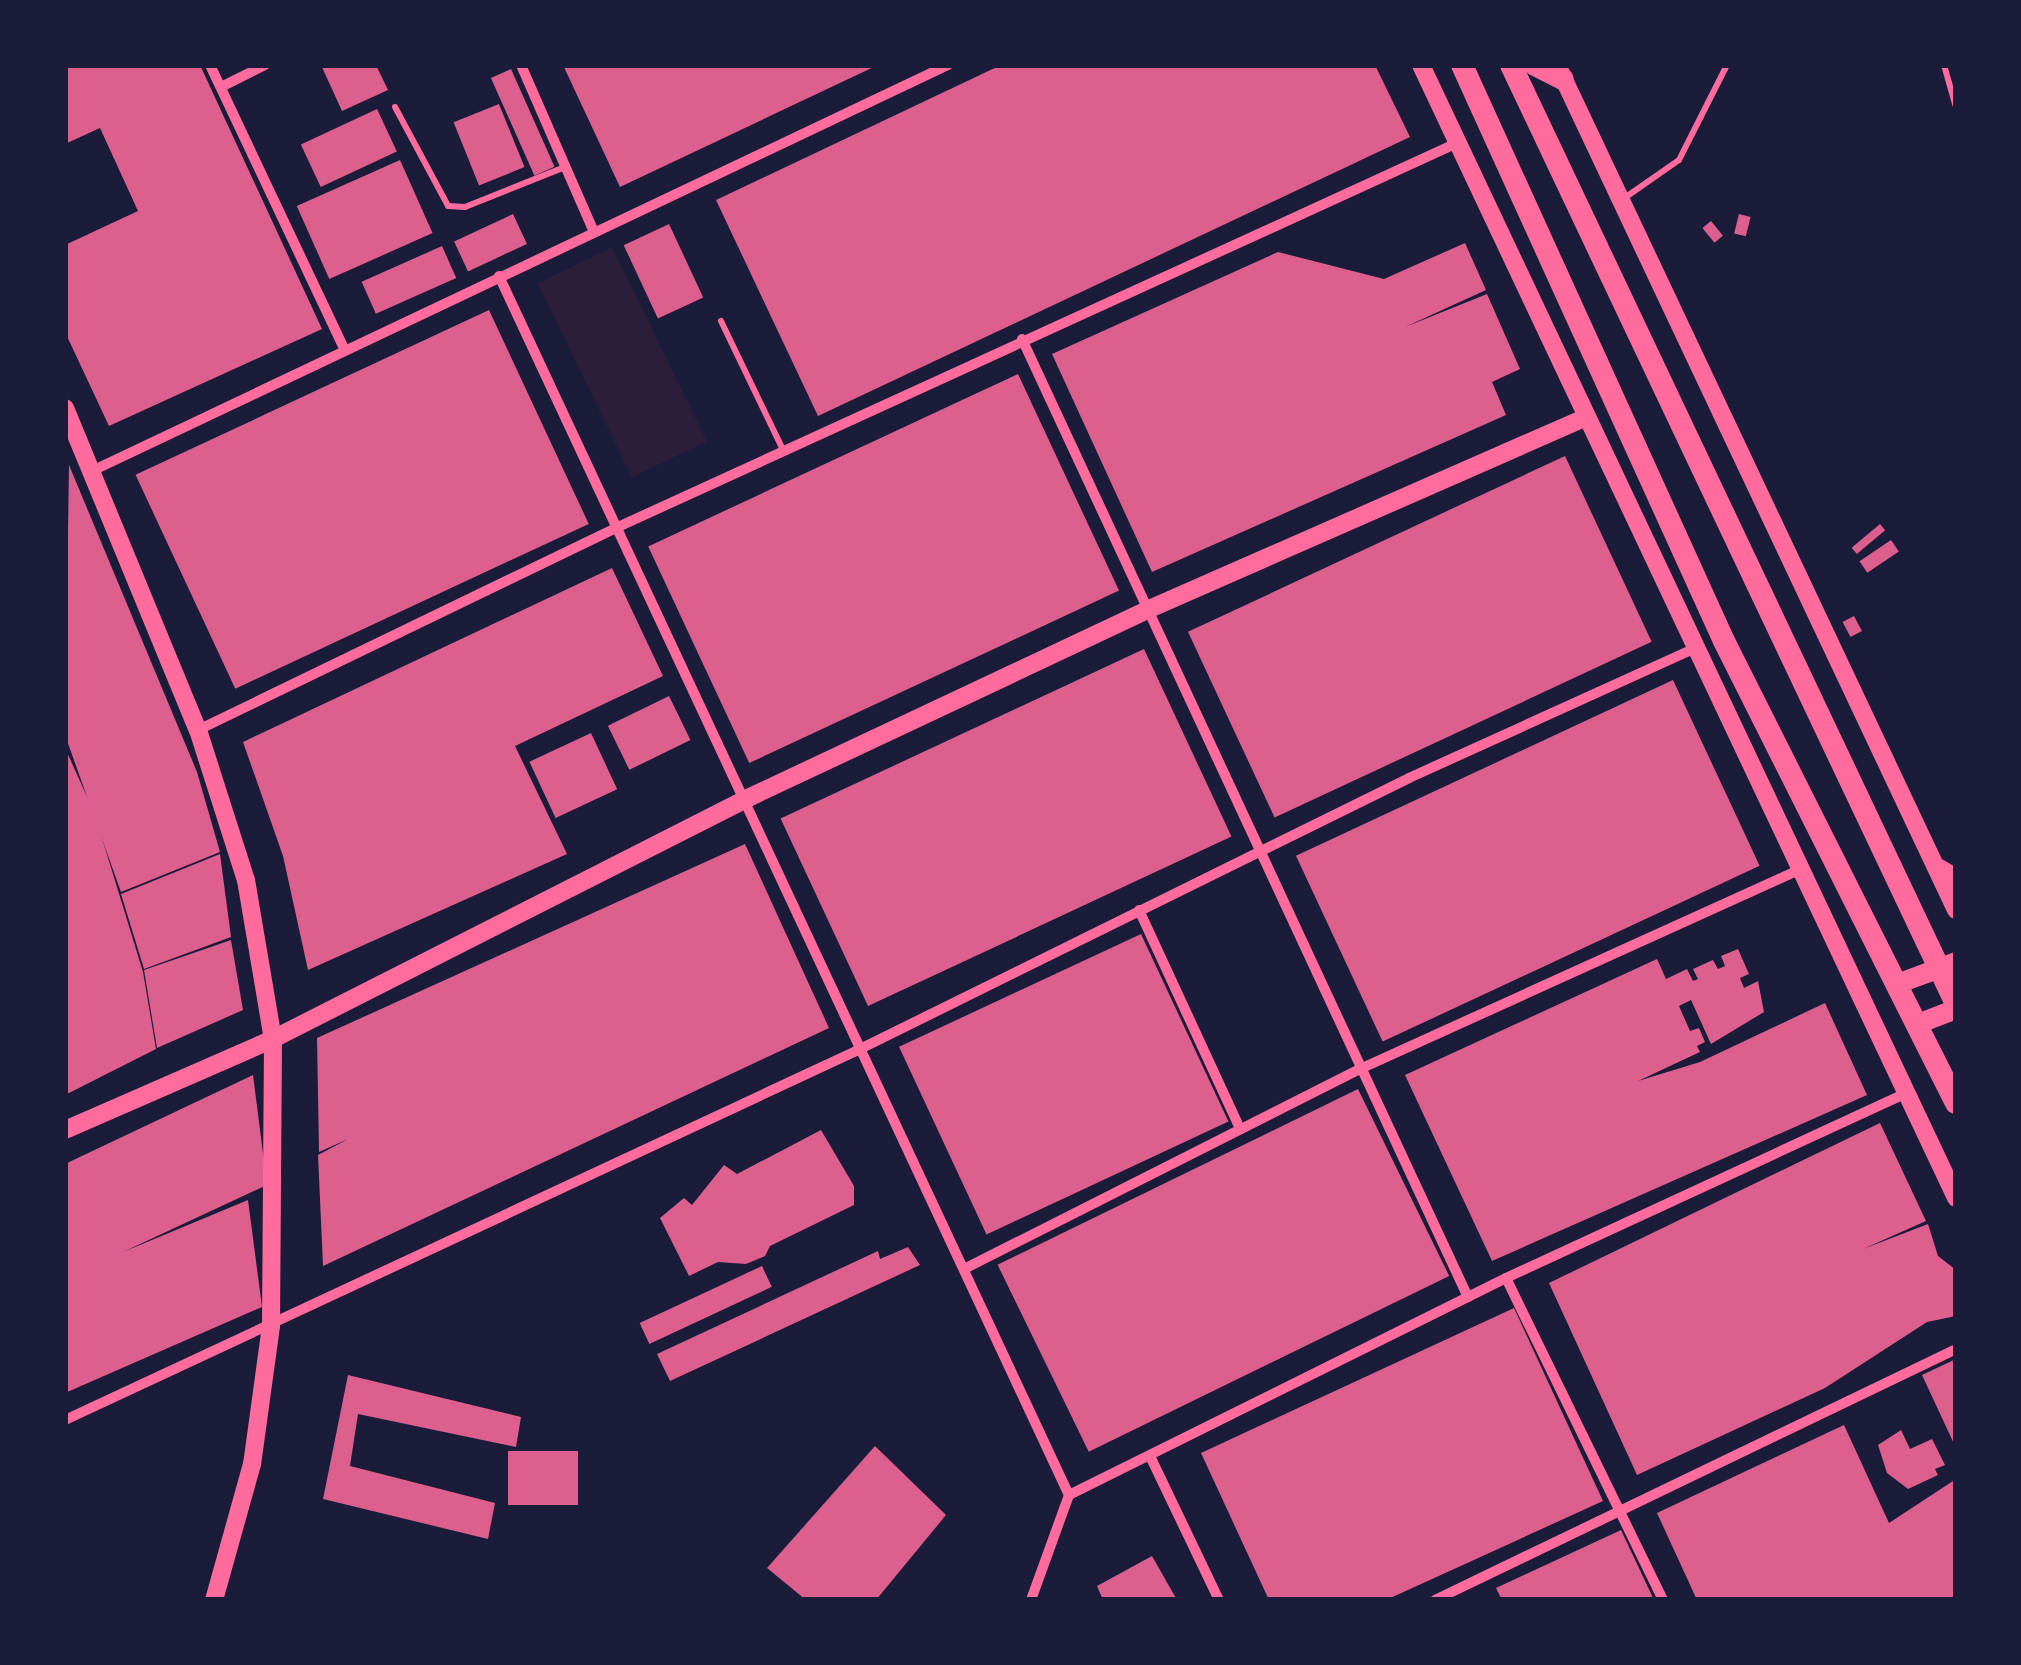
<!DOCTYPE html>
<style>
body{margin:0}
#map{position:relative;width:2021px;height:1665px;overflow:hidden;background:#1b1b3a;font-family:"Open Sans",sans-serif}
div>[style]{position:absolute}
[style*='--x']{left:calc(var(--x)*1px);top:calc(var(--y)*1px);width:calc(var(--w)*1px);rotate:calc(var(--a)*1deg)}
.green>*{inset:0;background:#2a1e3b;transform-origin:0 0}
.building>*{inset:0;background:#dd5f8e;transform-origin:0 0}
.service>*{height:6px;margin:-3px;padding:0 3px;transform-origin:3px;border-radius:3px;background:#ff6b9d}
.minor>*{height:10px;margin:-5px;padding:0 5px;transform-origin:5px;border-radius:5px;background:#ff6b9d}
.tertiary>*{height:18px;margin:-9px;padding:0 9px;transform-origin:9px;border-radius:9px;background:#ff6b9d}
.secondary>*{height:20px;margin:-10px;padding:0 10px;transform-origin:10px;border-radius:10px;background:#ff6b9d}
.trunk>*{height:22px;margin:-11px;padding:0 11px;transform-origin:11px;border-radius:11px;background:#ff6b9d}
span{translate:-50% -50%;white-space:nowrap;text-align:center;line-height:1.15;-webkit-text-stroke:8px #1b1b3a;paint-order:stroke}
.frame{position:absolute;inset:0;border:68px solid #1b1b3a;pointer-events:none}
</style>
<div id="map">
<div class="green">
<i style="left:612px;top:247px;width:216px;height:83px;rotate:64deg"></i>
</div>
<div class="building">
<i style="clip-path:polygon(65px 65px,200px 65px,322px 329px,109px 426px,65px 332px,65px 245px,138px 211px,100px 128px,65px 144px)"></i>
<i style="clip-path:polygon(321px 65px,376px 65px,388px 90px,342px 111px)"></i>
<i style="clip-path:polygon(563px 65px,878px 65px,620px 187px)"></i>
<i style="clip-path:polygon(1001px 65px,1375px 65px,1410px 137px,818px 416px,716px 200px)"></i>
<i style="left:511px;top:69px;width:107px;height:22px;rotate:66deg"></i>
<i style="left:499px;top:104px;width:68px;height:49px;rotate:68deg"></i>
<i style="left:377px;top:109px;width:47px;height:84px;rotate:65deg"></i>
<i style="left:400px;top:160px;width:80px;height:113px;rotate:66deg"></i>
<i style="left:513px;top:214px;width:33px;height:65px;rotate:65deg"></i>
<i style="left:1739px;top:214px;width:12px;height:20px;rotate:14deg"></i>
<i style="left:1711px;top:221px;width:19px;height:11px;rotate:51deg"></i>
<i style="left:669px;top:224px;width:81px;height:50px;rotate:65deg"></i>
<i style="clip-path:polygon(1465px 243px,1486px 290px,1405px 327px,1487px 294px,1520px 369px,1492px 382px,1506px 415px,1152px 572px,1052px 354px,1278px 252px,1384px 279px)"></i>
<i style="left:442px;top:246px;width:35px;height:88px;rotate:66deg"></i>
<i style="left:489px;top:310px;width:236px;height:390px;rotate:65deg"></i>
<i style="left:1018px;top:374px;width:239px;height:408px;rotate:65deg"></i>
<i style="left:1565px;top:456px;width:205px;height:416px;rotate:65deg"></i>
<i style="clip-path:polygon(69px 465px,197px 772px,220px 852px,121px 892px,65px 735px)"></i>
<i style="left:1880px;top:524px;width:8px;height:37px;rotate:50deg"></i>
<i style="left:1891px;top:540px;width:14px;height:38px;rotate:56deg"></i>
<i style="clip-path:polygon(612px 568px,663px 676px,515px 746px,567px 854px,308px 970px,283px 856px,243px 742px)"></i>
<i style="left:1854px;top:616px;width:17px;height:13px;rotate:62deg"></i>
<i style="left:1144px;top:649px;width:207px;height:401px;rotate:65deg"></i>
<i style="left:1673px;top:680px;width:205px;height:416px;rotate:65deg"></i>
<i style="left:669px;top:696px;width:49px;height:68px;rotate:64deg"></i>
<i style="left:591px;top:733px;width:62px;height:68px;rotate:65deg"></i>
<i style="clip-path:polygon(65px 748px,94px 812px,143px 972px,156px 1049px,65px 1095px)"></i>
<i style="clip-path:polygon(745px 844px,829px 1028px,323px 1266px,318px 1155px,348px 1139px,319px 1152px,317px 1038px)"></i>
<i style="clip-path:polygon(220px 854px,231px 937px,144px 969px,121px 894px)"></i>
<i style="left:1141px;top:934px;width:207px;height:267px;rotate:65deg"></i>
<i style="clip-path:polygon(231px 940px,243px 1010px,157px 1048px,144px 970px)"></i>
<i style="clip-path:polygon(1738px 949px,1749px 974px,1740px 978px,1744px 988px,1758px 981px,1764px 1012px,1711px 1044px,1691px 1000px,1679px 1006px,1690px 1031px,1699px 1028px,1705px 1042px,1697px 1046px,1700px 1052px,1638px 1081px,1700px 1062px,1825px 1003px,1867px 1095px,1492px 1261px,1405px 1075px,1657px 959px,1666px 979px,1687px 969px,1693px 981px,1698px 979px,1693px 969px,1713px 960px,1718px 969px,1725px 966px,1721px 956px)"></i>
<i style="clip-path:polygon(253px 1075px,267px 1185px,123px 1252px,248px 1200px,262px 1307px,65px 1393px,65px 1164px)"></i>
<i style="left:1358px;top:1089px;width:208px;height:401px;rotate:64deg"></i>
<i style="clip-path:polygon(1880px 1123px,1926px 1221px,1863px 1249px,1928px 1224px,1938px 1256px,1956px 1270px,1956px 1316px,1927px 1322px,1825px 1388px,1637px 1475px,1549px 1283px)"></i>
<i style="clip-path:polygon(821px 1130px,854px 1186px,854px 1205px,770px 1246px,765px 1256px,746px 1264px,718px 1262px,689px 1276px,660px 1218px,684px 1198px,692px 1205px,724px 1165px,737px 1174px)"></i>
<i style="clip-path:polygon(908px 1247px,920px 1265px,670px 1381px,657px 1354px,878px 1251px,880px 1259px)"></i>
<i style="left:762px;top:1266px;width:23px;height:135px;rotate:65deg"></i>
<i style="clip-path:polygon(1514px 1308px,1603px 1501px,1386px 1600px,1269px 1600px,1201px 1453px)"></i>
<i style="clip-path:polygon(1956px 1359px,1956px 1448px,1922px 1375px)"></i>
<i style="clip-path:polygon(348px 1375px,521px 1417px,516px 1447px,358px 1414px,350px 1466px,495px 1503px,488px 1539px,323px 1499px)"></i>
<i style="clip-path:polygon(1844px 1425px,1889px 1523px,1956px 1479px,1956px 1600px,1697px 1600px,1657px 1513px)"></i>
<i style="clip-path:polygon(1901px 1430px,1910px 1449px,1932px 1439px,1945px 1465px,1935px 1469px,1938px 1475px,1908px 1489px,1887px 1473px,1878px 1445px)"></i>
<i style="clip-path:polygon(875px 1446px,946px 1515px,876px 1600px,806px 1600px,767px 1568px)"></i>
<i style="left:508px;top:1451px;width:70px;height:54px"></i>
<i style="clip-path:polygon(1621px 1530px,1654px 1600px,1502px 1600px,1496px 1588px)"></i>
<i style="clip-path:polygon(1152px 1556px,1177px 1600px,1103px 1600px,1097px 1586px)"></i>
</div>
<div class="service">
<i style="--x:1944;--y:65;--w:44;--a:74.1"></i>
<i style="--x:395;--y:107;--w:112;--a:61.8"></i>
<i style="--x:448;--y:206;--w:17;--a:3"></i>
<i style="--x:465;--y:207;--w:108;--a:-21.8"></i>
<i style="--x:1623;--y:199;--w:68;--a:-34.9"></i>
<i style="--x:1679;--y:160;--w:106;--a:-63.2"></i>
<i style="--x:721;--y:321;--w:143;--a:64.3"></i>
</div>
<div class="minor">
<i style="--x:210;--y:65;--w:313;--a:64.7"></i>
<i style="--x:521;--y:65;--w:182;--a:66.4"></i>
<i style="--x:221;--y:87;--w:49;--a:-26.6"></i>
<i style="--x:499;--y:276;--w:1346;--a:64.94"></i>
<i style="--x:1069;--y:1495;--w:112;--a:109.9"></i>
<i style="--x:1022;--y:339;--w:1057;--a:65.04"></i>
<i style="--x:94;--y:470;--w:945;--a:-25.37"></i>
<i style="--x:198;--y:730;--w:466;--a:-25.8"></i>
<i style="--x:618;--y:527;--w:923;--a:-24.59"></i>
<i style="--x:1139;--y:910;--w:241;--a:65.2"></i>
<i style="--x:964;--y:1269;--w:444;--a:-26.8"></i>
<i style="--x:1360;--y:1069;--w:482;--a:-24.4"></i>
<i style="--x:1506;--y:1278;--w:358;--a:64"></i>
<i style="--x:65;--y:1420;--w:873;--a:-25.01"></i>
<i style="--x:856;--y:1051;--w:617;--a:-26.27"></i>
<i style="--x:1409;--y:778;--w:314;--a:-24.4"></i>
<i style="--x:1150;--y:1456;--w:160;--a:64.4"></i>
<i style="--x:1069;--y:1495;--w:488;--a:-26.4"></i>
<i style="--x:1506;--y:1278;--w:442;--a:-24.8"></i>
<i style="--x:1435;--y:1600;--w:578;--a:-25.72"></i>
</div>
<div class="tertiary">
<i style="--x:1421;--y:65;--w:1253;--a:64.72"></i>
<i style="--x:1559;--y:69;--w:930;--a:64.73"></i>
<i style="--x:65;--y:408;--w:348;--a:67.6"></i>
<i style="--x:198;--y:730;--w:157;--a:72.3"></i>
<i style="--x:246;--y:880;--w:161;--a:80.4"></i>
<i style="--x:273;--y:1039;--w:287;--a:90.4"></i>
<i style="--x:271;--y:1326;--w:139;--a:97.8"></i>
<i style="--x:252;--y:1464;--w:141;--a:105.6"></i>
<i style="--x:65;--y:1130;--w:227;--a:-23.6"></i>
<i style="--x:273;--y:1039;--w:533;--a:-26.9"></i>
<i style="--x:748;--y:798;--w:441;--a:-25.2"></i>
<i style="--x:1147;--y:610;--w:478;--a:-23.7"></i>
</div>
<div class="secondary">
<i style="--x:1939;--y:869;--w:20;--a:30"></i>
<i style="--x:1897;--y:984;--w:63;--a:-20.4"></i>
<i style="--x:1920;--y:1023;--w:39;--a:-21"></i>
</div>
<div class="trunk">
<i style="--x:1462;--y:65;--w:633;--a:65.54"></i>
<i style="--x:1724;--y:641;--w:517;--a:63.34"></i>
<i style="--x:1511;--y:65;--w:1039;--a:64.64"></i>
<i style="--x:1535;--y:65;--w:31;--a:27"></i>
</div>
<div class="frame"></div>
</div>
